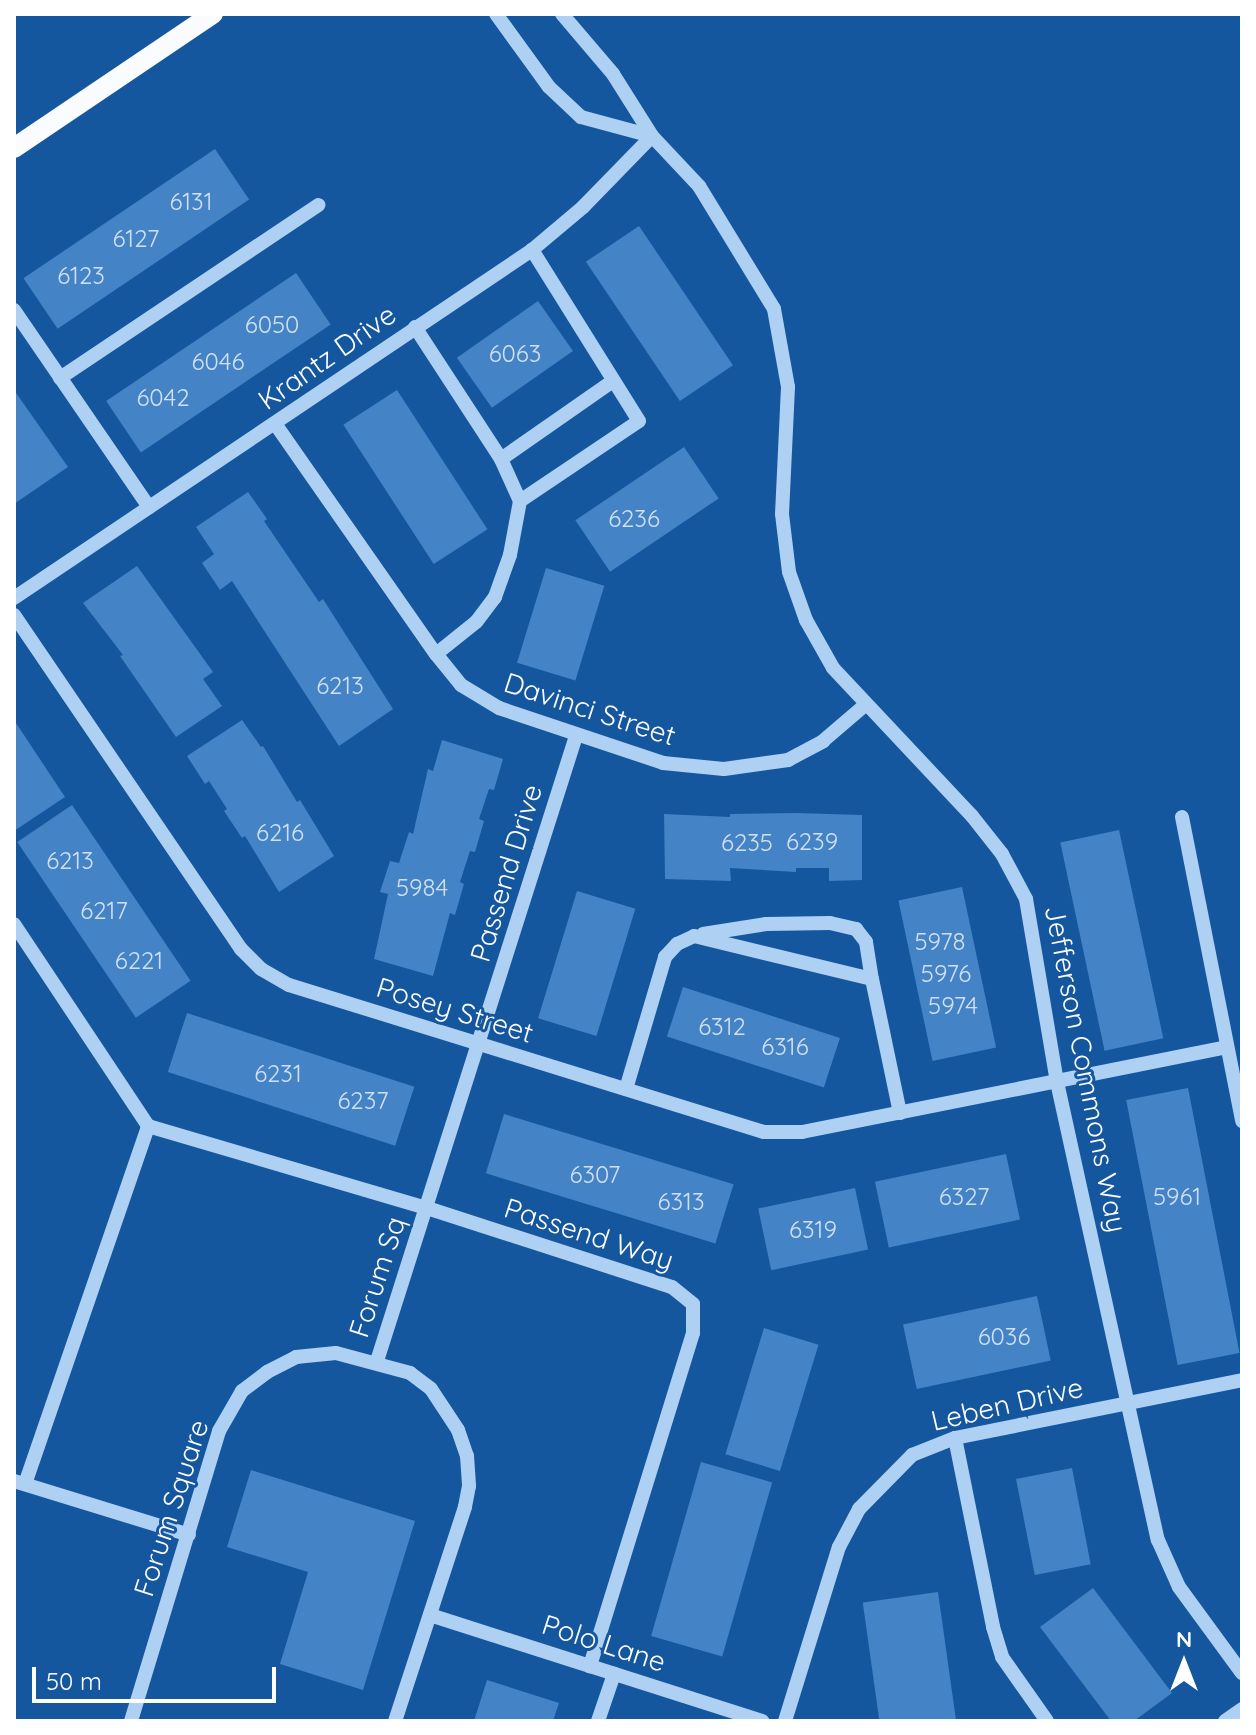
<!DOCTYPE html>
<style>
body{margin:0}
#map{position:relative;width:1256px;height:1735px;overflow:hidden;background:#15579f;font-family:Quicksand,sans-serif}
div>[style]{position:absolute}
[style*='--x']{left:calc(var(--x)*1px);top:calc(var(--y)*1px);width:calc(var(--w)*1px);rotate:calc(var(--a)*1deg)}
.building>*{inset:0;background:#4383c6;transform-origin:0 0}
.minor>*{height:14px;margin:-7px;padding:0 7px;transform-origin:7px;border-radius:7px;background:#aed0f3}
.major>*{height:20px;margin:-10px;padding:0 10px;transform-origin:10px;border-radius:10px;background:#fafcff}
span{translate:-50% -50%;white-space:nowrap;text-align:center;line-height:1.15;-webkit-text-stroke:6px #15579f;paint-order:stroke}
.number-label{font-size:24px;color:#d0e0f1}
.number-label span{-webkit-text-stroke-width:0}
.street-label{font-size:28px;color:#fff}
.frame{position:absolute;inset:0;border:16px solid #fff;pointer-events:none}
.north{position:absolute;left:1144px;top:1623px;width:80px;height:80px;-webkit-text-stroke:6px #15579f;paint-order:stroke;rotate:0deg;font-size:22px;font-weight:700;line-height:32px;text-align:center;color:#fff}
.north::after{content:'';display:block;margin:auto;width:28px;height:36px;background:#fff;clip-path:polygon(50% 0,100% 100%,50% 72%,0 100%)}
.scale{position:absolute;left:32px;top:1667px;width:244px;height:36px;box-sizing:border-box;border:4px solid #fff;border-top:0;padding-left:10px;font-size:24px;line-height:28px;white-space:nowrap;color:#fff;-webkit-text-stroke:6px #15579f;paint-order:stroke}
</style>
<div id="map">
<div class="building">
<i style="left:215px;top:149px;width:61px;height:231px;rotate:56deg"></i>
<i style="left:639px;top:226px;width:168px;height:64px;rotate:56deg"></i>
<i style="left:296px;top:273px;width:62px;height:229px;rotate:56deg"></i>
<i style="left:538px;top:301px;width:61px;height:99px;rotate:55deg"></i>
<i style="clip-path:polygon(14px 390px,68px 467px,14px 504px)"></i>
<i style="left:397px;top:390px;width:166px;height:64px;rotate:57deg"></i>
<i style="left:684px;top:447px;width:62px;height:131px;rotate:56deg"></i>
<i style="clip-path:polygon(248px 492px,267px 519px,264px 521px,319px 602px,323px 599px,393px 709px,339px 746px,232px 581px,220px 590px,202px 563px,214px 554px,196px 527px)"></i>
<i style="clip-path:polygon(137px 566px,213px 672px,203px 679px,222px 706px,176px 737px,120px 656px,123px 655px,83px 603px)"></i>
<i style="left:546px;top:568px;width:61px;height:99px;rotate:17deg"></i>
<i style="clip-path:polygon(14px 720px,65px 797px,14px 831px)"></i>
<i style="clip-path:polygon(242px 720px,261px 747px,263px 746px,297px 802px,300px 800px,334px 856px,279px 892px,245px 836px,242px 838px,224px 811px,227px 809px,209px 781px,205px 784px,187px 756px)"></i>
<i style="clip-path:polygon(442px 740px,503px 759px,494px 790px,489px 789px,479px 819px,484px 821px,475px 852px,470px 851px,460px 882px,464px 884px,455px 915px,450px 913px,433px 976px,374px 959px,388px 894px,380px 892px,390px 861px,399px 863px,409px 832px,413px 834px,428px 769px,433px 771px)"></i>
<i style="left:72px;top:805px;width:212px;height:66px;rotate:56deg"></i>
<i style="clip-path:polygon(796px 813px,862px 815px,862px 880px,829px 881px,829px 868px,796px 868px,796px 872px,730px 868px,731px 881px,665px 879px,664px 814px,730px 817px,730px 814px)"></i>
<i style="left:1119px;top:830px;width:213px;height:60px;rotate:78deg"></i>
<i style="left:962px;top:887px;width:164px;height:65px;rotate:78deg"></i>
<i style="left:577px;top:891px;width:61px;height:133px;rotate:17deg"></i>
<i style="left:683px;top:987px;width:165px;height:52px;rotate:18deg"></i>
<i style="left:187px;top:1013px;width:239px;height:62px;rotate:18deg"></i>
<i style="left:1188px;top:1088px;width:270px;height:63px;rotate:79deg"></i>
<i style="left:504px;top:1114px;width:240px;height:62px;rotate:17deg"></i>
<i style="left:1006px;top:1154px;width:67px;height:134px;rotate:78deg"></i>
<i style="left:855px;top:1188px;width:63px;height:99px;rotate:78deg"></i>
<i style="left:1037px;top:1296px;width:66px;height:137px;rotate:78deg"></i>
<i style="left:764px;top:1328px;width:57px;height:132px;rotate:17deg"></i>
<i style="left:701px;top:1462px;width:74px;height:181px;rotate:16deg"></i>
<i style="left:1072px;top:1468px;width:98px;height:57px;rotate:79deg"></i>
<i style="clip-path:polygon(251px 1470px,415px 1521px,363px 1690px,280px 1664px,308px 1572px,227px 1547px)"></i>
<i style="clip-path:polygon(1093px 1588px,1172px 1693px,1134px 1721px,1111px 1721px,1040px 1627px)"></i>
<i style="left:938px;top:1592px;width:130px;height:76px;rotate:82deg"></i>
<i style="clip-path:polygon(487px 1680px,559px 1703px,553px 1721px,474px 1721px)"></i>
</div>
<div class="minor">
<i style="--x:496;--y:14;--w:90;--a:54"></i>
<i style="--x:549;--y:87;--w:44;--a:43.2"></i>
<i style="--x:581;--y:117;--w:73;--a:15"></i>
<i style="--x:562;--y:14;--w:79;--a:49.6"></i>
<i style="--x:613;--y:74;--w:73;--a:57.8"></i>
<i style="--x:652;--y:136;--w:69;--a:46.8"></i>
<i style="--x:699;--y:186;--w:144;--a:58.6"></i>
<i style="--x:774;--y:309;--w:79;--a:79.8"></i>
<i style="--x:788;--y:387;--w:127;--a:92.7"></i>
<i style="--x:782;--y:514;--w:58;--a:83.1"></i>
<i style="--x:789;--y:572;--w:51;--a:70.5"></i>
<i style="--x:806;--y:620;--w:55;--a:60.6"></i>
<i style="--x:833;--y:668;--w:203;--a:46.8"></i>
<i style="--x:972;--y:816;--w:48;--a:51.7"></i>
<i style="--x:1002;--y:854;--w:51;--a:61.9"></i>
<i style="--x:1026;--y:899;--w:186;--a:80.4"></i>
<i style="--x:1057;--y:1082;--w:469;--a:77.6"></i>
<i style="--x:1158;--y:1540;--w:51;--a:65.9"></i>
<i style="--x:1179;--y:1587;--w:107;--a:53.8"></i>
<i style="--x:14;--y:310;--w:239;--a:55.6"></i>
<i style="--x:415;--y:327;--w:158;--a:56.9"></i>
<i style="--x:501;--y:459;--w:46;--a:65.7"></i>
<i style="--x:520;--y:501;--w:55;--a:100.5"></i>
<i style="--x:510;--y:555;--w:45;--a:109.7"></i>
<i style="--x:495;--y:597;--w:31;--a:127"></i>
<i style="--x:476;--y:622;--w:51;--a:141.3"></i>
<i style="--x:60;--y:378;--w:311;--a:-33.8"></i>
<i style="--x:276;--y:425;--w:279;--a:55.1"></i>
<i style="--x:436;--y:654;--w:40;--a:51"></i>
<i style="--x:461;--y:685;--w:44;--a:31.2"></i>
<i style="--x:499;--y:708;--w:173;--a:18.5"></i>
<i style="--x:663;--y:763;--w:61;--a:5.6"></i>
<i style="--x:724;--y:769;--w:65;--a:-8"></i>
<i style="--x:788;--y:760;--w:40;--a:-28"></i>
<i style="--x:823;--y:741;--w:55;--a:-40.6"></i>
<i style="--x:501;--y:459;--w:136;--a:-34.9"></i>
<i style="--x:520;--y:501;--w:143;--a:-33.9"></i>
<i style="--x:639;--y:421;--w:202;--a:-122"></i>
<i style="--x:14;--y:598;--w:624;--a:-33.89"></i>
<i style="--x:532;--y:250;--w:67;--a:-40.1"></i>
<i style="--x:583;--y:207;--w:99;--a:-45.8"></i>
<i style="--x:14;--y:615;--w:404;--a:55.8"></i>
<i style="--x:241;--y:949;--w:28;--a:45"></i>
<i style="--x:261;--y:969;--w:32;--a:30"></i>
<i style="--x:289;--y:985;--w:497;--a:17.2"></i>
<i style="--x:764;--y:1132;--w:38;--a:0"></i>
<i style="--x:802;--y:1132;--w:433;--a:-11.3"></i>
<i style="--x:1182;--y:817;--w:310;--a:78.8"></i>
<i style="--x:14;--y:924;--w:242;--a:56.4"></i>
<i style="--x:703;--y:934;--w:64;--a:-9"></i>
<i style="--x:766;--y:924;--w:64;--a:-0.9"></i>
<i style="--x:830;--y:923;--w:27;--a:13"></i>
<i style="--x:856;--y:929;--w:16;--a:52"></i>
<i style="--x:866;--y:942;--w:37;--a:81"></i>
<i style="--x:626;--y:1089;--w:138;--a:-73.5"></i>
<i style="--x:665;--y:957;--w:18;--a:-47"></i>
<i style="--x:677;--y:944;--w:19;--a:-25"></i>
<i style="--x:694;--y:936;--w:183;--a:13.6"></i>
<i style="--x:872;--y:979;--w:137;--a:78.2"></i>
<i style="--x:148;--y:1126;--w:291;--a:16.4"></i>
<i style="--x:427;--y:1208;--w:257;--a:17.9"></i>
<i style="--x:672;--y:1287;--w:27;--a:39"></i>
<i style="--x:693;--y:1304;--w:29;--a:90"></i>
<i style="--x:693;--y:1333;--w:349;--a:107.2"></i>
<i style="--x:377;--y:1361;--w:656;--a:-72.34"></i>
<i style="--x:955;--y:1438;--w:193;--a:78.6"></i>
<i style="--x:993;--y:1627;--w:31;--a:73"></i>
<i style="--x:1002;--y:1657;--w:78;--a:54.9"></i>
<i style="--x:14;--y:1481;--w:183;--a:17.1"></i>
<i style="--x:25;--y:1484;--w:379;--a:-71"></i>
<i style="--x:430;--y:1615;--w:349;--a:17.7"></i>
<i style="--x:131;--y:1721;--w:303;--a:-73.1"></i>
<i style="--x:219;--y:1431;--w:46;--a:-60.1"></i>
<i style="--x:242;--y:1391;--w:31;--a:-37"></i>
<i style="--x:267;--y:1372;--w:33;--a:-27"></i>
<i style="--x:296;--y:1357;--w:40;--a:-5.7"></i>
<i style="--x:336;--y:1353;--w:77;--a:15.1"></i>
<i style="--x:410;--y:1373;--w:26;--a:37"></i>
<i style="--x:431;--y:1389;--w:49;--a:56.6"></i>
<i style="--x:458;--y:1430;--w:28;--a:71"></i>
<i style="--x:467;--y:1456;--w:30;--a:86"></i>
<i style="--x:469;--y:1486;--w:21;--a:101"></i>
<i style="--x:465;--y:1507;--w:225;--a:108.1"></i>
<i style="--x:598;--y:1721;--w:50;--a:-71.2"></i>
<i style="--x:785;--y:1721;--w:182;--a:-72.8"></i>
<i style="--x:839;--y:1547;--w:43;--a:-62.2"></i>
<i style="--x:859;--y:1509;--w:76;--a:-45.5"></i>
<i style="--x:912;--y:1455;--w:46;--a:-21.6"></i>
<i style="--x:955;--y:1438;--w:293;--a:-11.4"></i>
<i style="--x:1225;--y:1721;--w:21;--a:-35"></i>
</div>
<div class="major">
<i style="--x:14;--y:148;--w:240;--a:-34"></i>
</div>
<div class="number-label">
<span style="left:191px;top:202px">6131</span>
<span style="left:136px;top:239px">6127</span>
<span style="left:81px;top:276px">6123</span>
<span style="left:272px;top:325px">6050</span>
<span style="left:515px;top:354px">6063</span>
<span style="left:218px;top:362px">6046</span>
<span style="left:163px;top:398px">6042</span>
<span style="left:634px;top:519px">6236</span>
<span style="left:340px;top:686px">6213</span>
<span style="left:280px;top:833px">6216</span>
<span style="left:812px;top:842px">6239</span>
<span style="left:747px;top:843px">6235</span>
<span style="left:70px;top:861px">6213</span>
<span style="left:422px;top:888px">5984</span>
<span style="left:104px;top:911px">6217</span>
<span style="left:940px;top:942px">5978</span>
<span style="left:139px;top:961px">6221</span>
<span style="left:946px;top:974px">5976</span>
<span style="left:953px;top:1006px">5974</span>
<span style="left:722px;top:1027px">6312</span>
<span style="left:785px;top:1047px">6316</span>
<span style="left:278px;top:1074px">6231</span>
<span style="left:363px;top:1101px">6237</span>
<span style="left:595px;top:1175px">6307</span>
<span style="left:964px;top:1197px">6327</span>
<span style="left:1177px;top:1197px">5961</span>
<span style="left:681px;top:1202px">6313</span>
<span style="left:813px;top:1230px">6319</span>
<span style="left:1004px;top:1337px">6036</span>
</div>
<div class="street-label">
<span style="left:327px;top:357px;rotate:-35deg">Krantz Drive</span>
<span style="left:590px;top:709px;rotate:18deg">Davinci Street</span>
<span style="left:506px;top:873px;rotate:-73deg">Passend Drive</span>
<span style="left:455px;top:1010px;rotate:17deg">Posey Street</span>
<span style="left:1086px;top:1069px;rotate:79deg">Jefferson Commons Way</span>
<span style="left:589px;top:1234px;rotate:18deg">Passend Way</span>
<span style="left:377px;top:1277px;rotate:-72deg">Forum Sq</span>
<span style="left:1007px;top:1404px;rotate:-13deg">Leben Drive</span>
<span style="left:171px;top:1508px;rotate:-72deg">Forum Square</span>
<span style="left:604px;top:1643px;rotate:18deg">Polo Lane</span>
</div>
<div class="frame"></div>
<div class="north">N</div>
<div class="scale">50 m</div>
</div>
